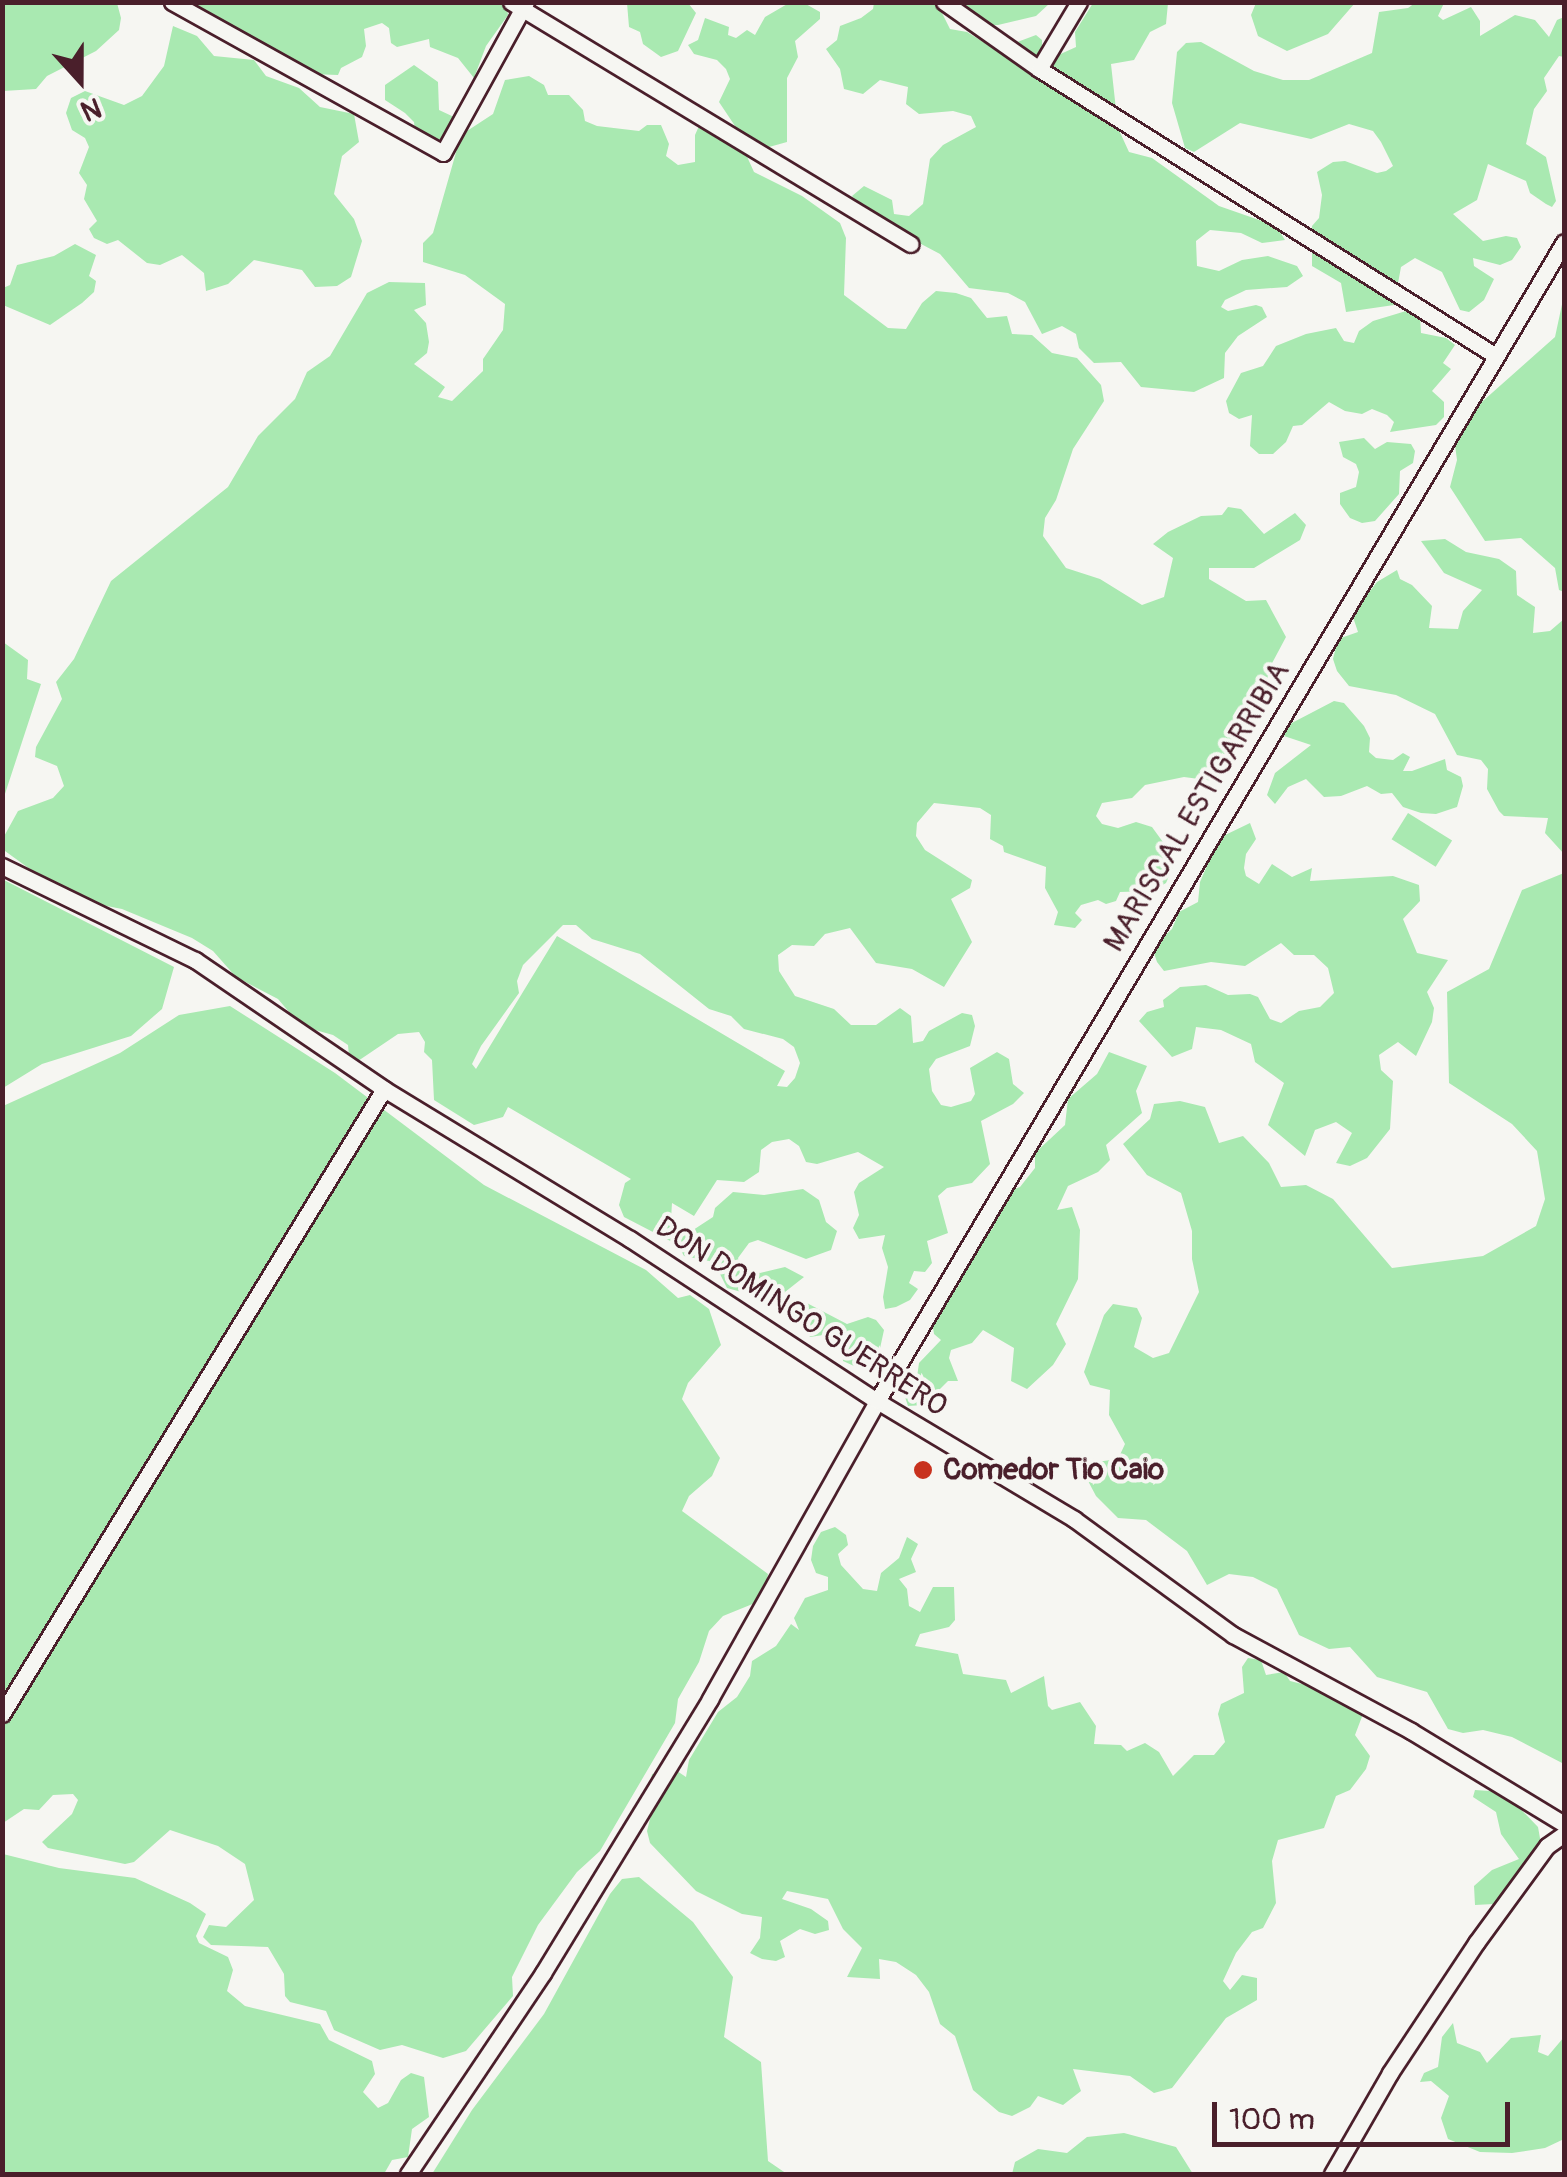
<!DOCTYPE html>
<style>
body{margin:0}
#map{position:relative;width:1567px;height:2177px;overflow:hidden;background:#f6f6f2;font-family:Pangolin,sans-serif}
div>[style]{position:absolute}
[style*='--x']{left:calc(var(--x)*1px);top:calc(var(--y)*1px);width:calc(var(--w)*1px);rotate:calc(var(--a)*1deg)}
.green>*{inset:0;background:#a9e9b1;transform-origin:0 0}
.roads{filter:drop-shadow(2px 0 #4a1f2b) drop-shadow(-2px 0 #4a1f2b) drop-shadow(0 2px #4a1f2b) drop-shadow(0 -2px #4a1f2b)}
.minor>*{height:15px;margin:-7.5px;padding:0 7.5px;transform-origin:7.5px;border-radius:7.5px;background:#f6f6f2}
.dots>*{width:28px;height:28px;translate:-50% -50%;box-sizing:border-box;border:5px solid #f6f6f2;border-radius:50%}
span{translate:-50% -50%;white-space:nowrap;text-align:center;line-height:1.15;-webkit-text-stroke:8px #f6f6f2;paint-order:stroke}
.street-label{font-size:30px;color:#4a1f2b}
.poi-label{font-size:30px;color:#4a1f2b;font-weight:700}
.left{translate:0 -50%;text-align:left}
.frame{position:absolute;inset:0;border:5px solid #4a1f2b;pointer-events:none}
.north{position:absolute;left:30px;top:30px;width:100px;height:100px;-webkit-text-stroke:8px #f6f6f2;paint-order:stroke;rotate:159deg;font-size:28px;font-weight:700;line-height:40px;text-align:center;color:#4a1f2b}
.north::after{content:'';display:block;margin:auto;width:35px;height:45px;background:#4a1f2b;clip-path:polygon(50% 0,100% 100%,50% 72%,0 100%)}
.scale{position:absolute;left:1212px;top:2102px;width:298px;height:45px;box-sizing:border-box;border:5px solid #4a1f2b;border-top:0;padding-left:12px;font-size:30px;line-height:35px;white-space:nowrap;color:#4a1f2b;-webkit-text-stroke:8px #f6f6f2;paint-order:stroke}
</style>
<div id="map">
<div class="green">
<i style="clip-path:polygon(506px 2px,508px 15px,486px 46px,474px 78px,458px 58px,430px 47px,429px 39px,397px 47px,391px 43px,389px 28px,382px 23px,364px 29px,366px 46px,362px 57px,341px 68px,338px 75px,311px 74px,191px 3px)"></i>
<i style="clip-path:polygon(2px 3px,117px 3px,121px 18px,119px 30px,96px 51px,47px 76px,36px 89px,3px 91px)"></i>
<i style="clip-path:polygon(627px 3px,688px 3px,696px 13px,678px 51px,661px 57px,643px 44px,640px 32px,629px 27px)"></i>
<i style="clip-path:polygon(789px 3px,804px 3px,820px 12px,820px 19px,795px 41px,798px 57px,787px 78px,787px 142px,769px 147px,743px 138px,719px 102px,730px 79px,726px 69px,717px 60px,694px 54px,688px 45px,698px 40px,705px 18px,729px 27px,728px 35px,736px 38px,747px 30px,755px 35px,765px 17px)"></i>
<i style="clip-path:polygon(874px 3px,937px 3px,950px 29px,967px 32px,996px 50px,1036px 35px,1042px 40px,1042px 49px,1054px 57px,1076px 47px,1075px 32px,1093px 3px,1168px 3px,1166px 24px,1150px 32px,1134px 60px,1111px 64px,1118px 128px,1129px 152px,1152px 158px,1219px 206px,1276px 226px,1285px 240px,1262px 243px,1241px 233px,1210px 230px,1196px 241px,1197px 266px,1219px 271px,1242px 260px,1268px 256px,1297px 266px,1303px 276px,1287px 287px,1246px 290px,1225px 300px,1221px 307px,1228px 311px,1256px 305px,1262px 307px,1267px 317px,1238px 336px,1225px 353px,1224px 378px,1194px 392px,1141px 387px,1121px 362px,1094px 363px,1079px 348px,1076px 334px,1062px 326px,1042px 334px,1025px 302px,1008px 293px,969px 288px,940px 254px,870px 217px,852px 196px,864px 186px,892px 200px,894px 214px,909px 216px,923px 204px,930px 159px,943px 145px,976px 127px,971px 116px,953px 111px,919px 114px,906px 104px,908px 87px,880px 80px,863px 94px,844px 89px,840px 69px,826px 49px,837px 40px,840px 26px,861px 18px,873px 9px)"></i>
<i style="clip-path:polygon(957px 3px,1050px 3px,1036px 16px,998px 25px,989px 25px)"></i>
<i style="clip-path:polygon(1256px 3px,1256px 2px,1355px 3px,1328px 34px,1287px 51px,1258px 36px,1251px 15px)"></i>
<i style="clip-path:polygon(1415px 3px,1444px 3px,1438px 16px,1443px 20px,1471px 7px,1480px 21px,1480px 36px,1515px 15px,1535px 20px,1549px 37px,1557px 20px,1564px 17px,1564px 57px,1559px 56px,1544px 78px,1547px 91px,1534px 109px,1526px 144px,1546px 157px,1556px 201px,1552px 207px,1546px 204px,1530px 193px,1526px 181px,1488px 164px,1477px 200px,1453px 214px,1483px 241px,1506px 236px,1517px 238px,1521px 247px,1512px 260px,1500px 265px,1473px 258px,1474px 266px,1494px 279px,1484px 300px,1469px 312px,1460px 310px,1442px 272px,1415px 258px,1401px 267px,1394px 305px,1346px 312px,1341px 283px,1312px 266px,1312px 226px,1319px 218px,1322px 195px,1317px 172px,1333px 162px,1345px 161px,1377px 173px,1386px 171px,1393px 166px,1381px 142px,1373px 131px,1349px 124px,1311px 139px,1240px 123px,1194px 152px,1185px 148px,1172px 103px,1177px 52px,1186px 43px,1201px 42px,1254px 71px,1283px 80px,1309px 80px,1372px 53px,1379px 12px,1408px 8px)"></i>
<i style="clip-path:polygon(173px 26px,197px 36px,214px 56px,254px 60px,266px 76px,299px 88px,320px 107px,354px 114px,359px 142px,342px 156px,334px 194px,354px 219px,362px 241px,351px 277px,337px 286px,315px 287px,302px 270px,254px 260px,228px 284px,206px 291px,204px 273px,182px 255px,160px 265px,147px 263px,118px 240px,107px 244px,94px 238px,89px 229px,97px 221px,84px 199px,87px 185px,79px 173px,89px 147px,85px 138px,72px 130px,66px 113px,71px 98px,85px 91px,124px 105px,142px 96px,164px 66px)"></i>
<i style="clip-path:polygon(414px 65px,438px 82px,439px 110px,454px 117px,442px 138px,432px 143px,415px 131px,414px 122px,405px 113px,385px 100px,385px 85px)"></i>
<i style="clip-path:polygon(evenodd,529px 76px,544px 85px,548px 95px,569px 95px,583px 110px,585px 121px,597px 126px,639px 131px,647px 125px,661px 125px,669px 144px,666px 156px,678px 165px,695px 162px,695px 135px,703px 117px,744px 150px,754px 172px,802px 196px,840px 223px,846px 238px,844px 295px,888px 328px,906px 329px,922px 303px,936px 291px,956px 293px,971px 298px,987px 318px,1007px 316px,1012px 334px,1032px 335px,1052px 353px,1077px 358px,1101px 385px,1104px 401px,1073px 449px,1056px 500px,1045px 518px,1043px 536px,1066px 568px,1100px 579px,1142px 605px,1164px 597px,1173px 558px,1153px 544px,1168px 532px,1201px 516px,1222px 515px,1228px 507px,1241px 509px,1264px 534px,1295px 513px,1306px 525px,1300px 540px,1254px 568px,1209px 568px,1209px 579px,1246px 601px,1266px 600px,1286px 637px,1269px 669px,1265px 696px,1244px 716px,1230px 772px,1214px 781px,1184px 777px,1145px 785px,1132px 798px,1102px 803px,1096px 816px,1102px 824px,1118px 828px,1136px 822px,1152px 827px,1176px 860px,1166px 883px,1152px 891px,1120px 892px,1116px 901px,1106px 904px,1098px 900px,1081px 905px,1075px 913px,1082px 920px,1075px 928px,1054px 925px,1058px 912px,1045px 888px,1046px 867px,1004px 852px,1003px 846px,990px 839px,991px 815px,980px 808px,934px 803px,917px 823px,916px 836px,925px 850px,972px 880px,970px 888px,951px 899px,972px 942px,944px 987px,912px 969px,876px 963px,850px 928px,825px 934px,814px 946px,792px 945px,778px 955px,779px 971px,795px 996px,834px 1009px,851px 1025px,876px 1025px,900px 1008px,911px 1016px,913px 1043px,923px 1041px,929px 1031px,962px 1013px,972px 1015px,975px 1026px,970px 1046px,936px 1059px,929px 1069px,932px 1091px,941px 1105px,951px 1107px,971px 1101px,975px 1094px,970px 1068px,997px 1052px,1009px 1059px,1013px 1084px,1024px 1093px,1013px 1104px,981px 1121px,990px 1164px,972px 1183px,947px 1188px,938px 1196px,948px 1233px,927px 1241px,932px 1263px,925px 1272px,914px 1271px,909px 1283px,918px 1289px,910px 1300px,896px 1307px,885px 1309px,883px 1297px,888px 1267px,882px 1248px,885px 1235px,859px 1239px,853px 1228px,859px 1215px,854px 1192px,859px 1183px,884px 1167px,858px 1152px,817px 1164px,806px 1162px,799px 1146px,789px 1139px,772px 1142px,761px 1150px,759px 1172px,744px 1182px,717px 1180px,694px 1216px,672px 1203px,671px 1219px,690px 1232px,713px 1217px,715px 1208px,733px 1192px,764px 1195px,803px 1189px,819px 1200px,826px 1222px,837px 1231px,831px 1250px,806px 1259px,758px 1240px,749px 1243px,738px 1258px,741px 1267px,760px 1273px,785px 1267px,804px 1277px,785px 1292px,791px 1302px,803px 1301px,847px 1324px,868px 1317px,876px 1320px,884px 1330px,879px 1353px,854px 1366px,843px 1361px,842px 1343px,830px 1334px,810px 1337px,800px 1316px,778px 1302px,727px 1288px,714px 1262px,684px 1256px,678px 1245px,624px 1217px,619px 1205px,625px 1183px,631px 1179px,508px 1107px,503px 1117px,474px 1125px,434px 1100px,432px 1060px,424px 1052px,425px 1042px,419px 1032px,398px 1034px,358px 1061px,349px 1056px,348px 1045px,333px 1035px,301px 1026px,278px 999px,236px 977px,213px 951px,192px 938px,122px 909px,92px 903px,45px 880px,5px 851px,2px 840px,18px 811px,53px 798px,64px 786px,57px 766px,35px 757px,36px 747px,62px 699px,56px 682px,74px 659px,111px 581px,228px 487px,258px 436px,295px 399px,307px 372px,330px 356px,367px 293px,389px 282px,425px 283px,426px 305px,414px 310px,426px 323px,429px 342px,427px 353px,414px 364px,445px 387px,438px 397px,452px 401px,483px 371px,483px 359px,503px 330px,505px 304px,465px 275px,423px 262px,423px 243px,433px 233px,459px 142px,467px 131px,493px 114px,505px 80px,529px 76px,563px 925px,576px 925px,592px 939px,640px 954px,709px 1009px,731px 1016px,744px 1029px,783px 1039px,794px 1047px,800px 1063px,795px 1078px,787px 1087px,777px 1086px,785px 1071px,557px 936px,476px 1069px,472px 1064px,481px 1046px,519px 993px,517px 981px,523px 965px,563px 925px)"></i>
<i style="clip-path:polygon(75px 244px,96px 255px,89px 276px,96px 281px,94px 292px,82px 303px,50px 325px,3px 305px,3px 288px,10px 285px,17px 265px,54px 256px)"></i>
<i style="clip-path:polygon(1564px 295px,1564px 592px,1559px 590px,1555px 568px,1521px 538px,1485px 541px,1450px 487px,1457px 460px,1454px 438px,1466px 416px,1555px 337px)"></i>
<i style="clip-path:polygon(1406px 311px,1420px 317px,1421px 333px,1446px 338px,1455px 345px,1443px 363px,1451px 369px,1432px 391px,1444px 402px,1444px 417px,1436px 425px,1390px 432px,1394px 422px,1387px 415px,1372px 409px,1362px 414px,1345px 411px,1329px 402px,1302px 425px,1293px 426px,1286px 442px,1273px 454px,1259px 454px,1250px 446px,1252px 415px,1239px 419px,1229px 413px,1226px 401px,1241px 373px,1263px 366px,1276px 346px,1306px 334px,1336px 328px,1344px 341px,1354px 343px,1359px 331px,1373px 321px)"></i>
<i style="clip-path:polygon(1364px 438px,1375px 449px,1387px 442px,1411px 444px,1415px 451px,1413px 463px,1400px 471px,1399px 494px,1375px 521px,1362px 523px,1350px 518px,1340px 504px,1340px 493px,1356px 487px,1359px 472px,1356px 464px,1343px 457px,1339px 442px)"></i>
<i style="clip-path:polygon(1445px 539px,1466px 552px,1499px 559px,1516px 571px,1517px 595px,1535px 607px,1533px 633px,1550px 631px,1564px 619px,1564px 854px,1545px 833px,1548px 818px,1504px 816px,1499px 811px,1487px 789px,1488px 769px,1481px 760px,1457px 755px,1435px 714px,1396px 695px,1349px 686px,1337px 671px,1333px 659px,1338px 639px,1358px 632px,1352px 614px,1377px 582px,1397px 570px,1400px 579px,1412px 585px,1432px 606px,1429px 628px,1458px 629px,1463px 611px,1482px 590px,1444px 573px,1421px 541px)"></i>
<i style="clip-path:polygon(3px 642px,28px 660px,27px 679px,41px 684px,3px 800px)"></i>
<i style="clip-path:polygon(1334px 701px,1344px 703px,1364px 726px,1370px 738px,1369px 752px,1376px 758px,1393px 760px,1403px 753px,1410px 757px,1403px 771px,1412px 771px,1445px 759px,1447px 770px,1461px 777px,1463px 786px,1457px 807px,1436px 814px,1421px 813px,1403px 807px,1392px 793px,1381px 794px,1367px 786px,1341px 796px,1324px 797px,1306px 779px,1288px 787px,1275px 804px,1267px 795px,1275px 773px,1311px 745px,1284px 736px,1288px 725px)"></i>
<i style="left:1408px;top:813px;width:52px;height:31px;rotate:32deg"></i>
<i style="clip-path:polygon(1250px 823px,1256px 839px,1246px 854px,1244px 868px,1246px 876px,1259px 884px,1272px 864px,1292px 877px,1312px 868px,1310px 881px,1393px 876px,1419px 885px,1420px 901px,1403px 919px,1417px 953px,1448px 960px,1427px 992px,1434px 1008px,1432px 1022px,1416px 1056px,1398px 1042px,1379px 1055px,1381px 1070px,1393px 1081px,1390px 1129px,1367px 1158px,1350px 1166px,1336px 1163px,1352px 1133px,1336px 1122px,1315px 1130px,1305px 1156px,1268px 1125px,1284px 1083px,1255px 1062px,1251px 1044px,1221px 1030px,1196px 1027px,1192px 1049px,1172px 1057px,1139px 1021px,1147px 1012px,1164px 1007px,1163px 1000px,1180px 987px,1206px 985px,1228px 995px,1250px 994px,1258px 997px,1270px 1019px,1281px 1023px,1299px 1011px,1320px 1007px,1334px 993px,1328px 968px,1314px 955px,1294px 955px,1281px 943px,1245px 966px,1211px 962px,1164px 971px,1157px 962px,1152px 947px,1172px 929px,1179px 912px,1198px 902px,1200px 882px,1219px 838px)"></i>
<i style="clip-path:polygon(1564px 873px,1564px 1764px,1512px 1737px,1483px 1730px,1463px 1733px,1448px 1729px,1427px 1692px,1377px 1677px,1350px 1647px,1329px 1649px,1299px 1635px,1277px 1589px,1253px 1577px,1229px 1574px,1207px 1585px,1187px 1551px,1146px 1520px,1118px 1518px,1096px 1496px,1087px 1479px,1089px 1463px,1118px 1459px,1125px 1444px,1109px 1415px,1110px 1390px,1090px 1385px,1084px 1372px,1104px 1315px,1113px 1304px,1137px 1308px,1142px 1318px,1134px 1347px,1153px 1358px,1169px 1353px,1199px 1292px,1192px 1259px,1192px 1231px,1181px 1193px,1147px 1175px,1123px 1144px,1150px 1119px,1154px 1104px,1180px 1101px,1205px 1107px,1219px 1143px,1243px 1136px,1269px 1163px,1281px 1187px,1306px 1185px,1333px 1199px,1392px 1268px,1483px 1256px,1536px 1226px,1545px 1199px,1537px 1151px,1512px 1124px,1449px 1083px,1447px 992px,1489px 969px,1522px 890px)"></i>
<i style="clip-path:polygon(2px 879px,174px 967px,162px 1009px,131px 1036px,42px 1064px,3px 1088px)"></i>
<i style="clip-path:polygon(230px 1006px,335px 1073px,484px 1185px,646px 1270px,678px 1298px,690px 1295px,709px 1309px,721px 1345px,688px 1383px,682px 1399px,720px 1458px,712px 1476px,689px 1496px,682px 1511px,768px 1574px,764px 1593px,755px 1603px,723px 1616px,709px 1631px,699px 1662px,678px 1699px,675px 1723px,600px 1851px,577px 1872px,538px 1925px,512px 1977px,513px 1996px,466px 2051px,443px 2058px,402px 2045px,380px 2050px,334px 2030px,326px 2011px,290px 2002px,285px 1996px,284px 1974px,268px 1947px,211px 1945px,203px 1937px,209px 1925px,226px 1927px,254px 1900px,245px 1864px,218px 1846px,170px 1830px,134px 1862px,125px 1864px,48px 1848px,42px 1842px,72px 1814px,78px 1800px,73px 1794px,53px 1795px,39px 1810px,24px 1809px,3px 1823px,3px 1106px,120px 1053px,179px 1015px)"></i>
<i style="clip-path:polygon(1109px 1052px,1147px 1066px,1136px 1091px,1142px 1113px,1106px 1145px,1110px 1160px,1098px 1172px,1068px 1186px,1057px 1210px,1072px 1207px,1080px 1230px,1078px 1279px,1056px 1324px,1066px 1344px,1053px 1365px,1027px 1389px,1011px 1381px,1014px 1348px,983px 1330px,972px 1343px,951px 1350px,949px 1358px,958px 1381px,948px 1381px,924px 1405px,908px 1406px,904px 1394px,917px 1377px,919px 1363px,941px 1340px,934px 1334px,932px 1321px,959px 1285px,975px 1248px,993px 1228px,1007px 1192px,1020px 1187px,1035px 1168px,1035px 1153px,1065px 1125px,1068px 1099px,1097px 1074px)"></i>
<i style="clip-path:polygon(835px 1527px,846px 1535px,848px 1545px,838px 1554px,841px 1565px,863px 1589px,877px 1591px,881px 1573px,899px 1558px,907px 1537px,918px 1544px,911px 1559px,916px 1572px,899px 1579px,907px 1589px,909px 1606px,920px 1612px,933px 1587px,954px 1587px,955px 1620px,949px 1627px,920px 1634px,915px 1646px,958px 1654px,963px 1674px,1006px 1680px,1011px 1693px,1044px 1676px,1048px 1706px,1052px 1710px,1080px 1702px,1096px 1726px,1094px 1744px,1121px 1745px,1127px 1751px,1145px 1743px,1159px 1752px,1173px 1776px,1194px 1755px,1214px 1755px,1225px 1742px,1218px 1714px,1221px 1704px,1244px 1693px,1242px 1667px,1248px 1658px,1261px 1660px,1266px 1675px,1284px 1672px,1290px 1681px,1318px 1688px,1363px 1714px,1355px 1735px,1370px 1756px,1366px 1769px,1350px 1790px,1336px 1796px,1324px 1828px,1278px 1840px,1272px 1861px,1276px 1903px,1263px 1928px,1252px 1932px,1236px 1953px,1223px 1981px,1230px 1990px,1242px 1975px,1257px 1978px,1257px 2000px,1226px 2018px,1172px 2088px,1154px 2093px,1130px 2076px,1073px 2069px,1081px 2091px,1063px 2105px,1038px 2096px,1030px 2107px,1012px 2116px,999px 2112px,973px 2090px,955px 2036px,940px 2024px,929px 1992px,916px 1975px,896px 1962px,879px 1959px,880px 1979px,847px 1977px,862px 1948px,843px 1929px,828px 1899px,787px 1891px,782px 1899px,811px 1909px,828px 1921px,829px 1930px,815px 1934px,800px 1929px,780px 1941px,785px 1957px,776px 1961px,762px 1959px,750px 1953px,760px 1938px,762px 1917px,742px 1914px,696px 1891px,650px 1843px,647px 1831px,655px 1799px,650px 1786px,652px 1774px,677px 1771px,686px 1777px,689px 1760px,718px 1712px,737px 1697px,750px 1676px,752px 1661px,776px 1646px,791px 1624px,799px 1630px,794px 1618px,805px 1598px,828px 1590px,828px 1577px,816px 1573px,811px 1560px,813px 1546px,821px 1532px)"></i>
<i style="clip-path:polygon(1475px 1790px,1504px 1792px,1538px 1827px,1541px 1844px,1494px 1904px,1475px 1905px,1474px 1886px,1492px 1870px,1519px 1859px,1501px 1834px,1496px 1812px,1473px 1797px)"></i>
<i style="clip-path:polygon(3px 1854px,59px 1868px,135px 1878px,190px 1903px,206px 1914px,196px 1936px,199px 1943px,228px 1957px,233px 1970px,227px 1991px,245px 2006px,320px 2024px,329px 2040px,372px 2061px,375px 2074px,363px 2092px,378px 2108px,388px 2103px,401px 2080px,411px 2073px,424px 2077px,429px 2117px,412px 2129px,408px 2157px,392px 2160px,384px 2174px,3px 2174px)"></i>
<i style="clip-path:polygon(639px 1877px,693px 1922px,733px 1977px,724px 2037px,761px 2062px,768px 2161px,787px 2174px,432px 2174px,472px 2110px,544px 2014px,610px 1894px,622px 1879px)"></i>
<i style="clip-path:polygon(1453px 2023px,1457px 2043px,1480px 2052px,1487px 2063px,1511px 2038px,1541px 2035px,1538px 2052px,1548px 2056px,1564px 2037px,1564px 2139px,1545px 2148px,1512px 2153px,1480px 2152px,1448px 2139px,1441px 2118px,1449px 2096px,1431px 2081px,1420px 2082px,1424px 2073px,1438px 2067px,1442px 2037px)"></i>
<i style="clip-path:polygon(1124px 2133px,1176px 2147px,1193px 2174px,1012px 2174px,1015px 2162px,1038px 2149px,1067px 2153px,1087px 2137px)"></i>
</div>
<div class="roads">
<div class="minor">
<i style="--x:172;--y:2;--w:310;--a:29.1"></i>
<i style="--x:443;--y:153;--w:172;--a:-61.2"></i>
<i style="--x:511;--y:2;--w:467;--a:31.2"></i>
<i style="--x:944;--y:2;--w:116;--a:35.2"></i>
<i style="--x:1039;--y:69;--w:540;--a:32.13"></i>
<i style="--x:1039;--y:69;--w:78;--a:-59.2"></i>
<i style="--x:2;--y:866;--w:215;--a:26"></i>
<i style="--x:195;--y:960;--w:229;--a:34.3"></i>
<i style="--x:384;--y:1089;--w:288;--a:31.4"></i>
<i style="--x:630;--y:1239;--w:295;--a:33.3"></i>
<i style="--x:877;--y:1401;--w:230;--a:30.9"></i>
<i style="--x:1074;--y:1519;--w:197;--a:36.1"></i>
<i style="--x:1233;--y:1635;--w:202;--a:28.3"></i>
<i style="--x:1411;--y:1731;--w:179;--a:31.3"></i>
<i style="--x:2;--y:1714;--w:732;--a:-58.57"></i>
<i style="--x:408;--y:2174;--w:242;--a:-56.1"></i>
<i style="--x:543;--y:1973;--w:321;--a:-58.6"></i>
<i style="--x:710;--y:1699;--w:342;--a:-60.7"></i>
<i style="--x:877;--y:1401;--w:1347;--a:-59.34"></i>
<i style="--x:1332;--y:2174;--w:116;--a:-60.1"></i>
<i style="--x:1390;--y:2073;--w:156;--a:-56.5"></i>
<i style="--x:1476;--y:1943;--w:120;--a:-53.8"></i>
<i style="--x:1547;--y:1846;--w:21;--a:-35"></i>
</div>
</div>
<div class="dots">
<i style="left:923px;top:1470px;background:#c8321e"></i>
</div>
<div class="street-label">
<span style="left:1197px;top:807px;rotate:-59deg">MARISCAL ESTIGARRIBIA</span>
<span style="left:801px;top:1317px;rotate:33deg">DON DOMINGO GUERRERO</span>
</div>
<div class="poi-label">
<span class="left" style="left:943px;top:1470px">Comedor Tio Caio</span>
</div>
<div class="frame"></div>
<div class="north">N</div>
<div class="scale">100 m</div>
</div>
